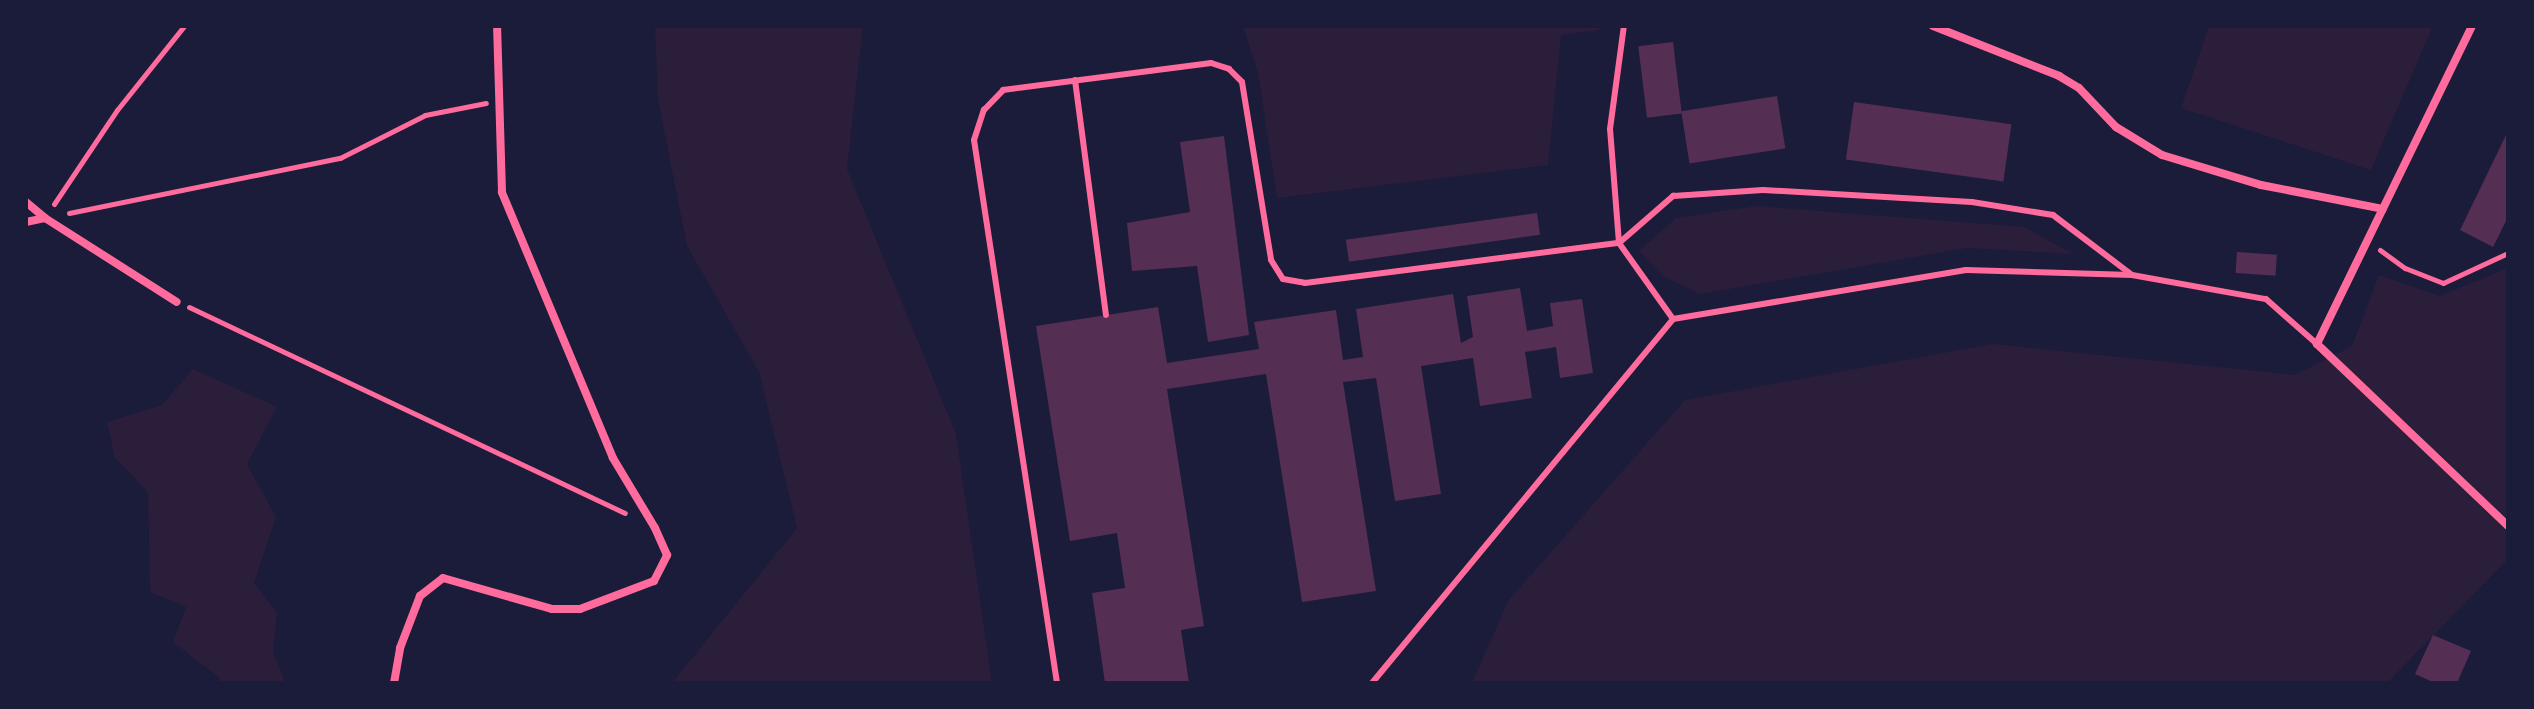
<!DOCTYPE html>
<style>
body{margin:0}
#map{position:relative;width:2534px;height:709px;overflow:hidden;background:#1b1b3a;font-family:"Public Sans",sans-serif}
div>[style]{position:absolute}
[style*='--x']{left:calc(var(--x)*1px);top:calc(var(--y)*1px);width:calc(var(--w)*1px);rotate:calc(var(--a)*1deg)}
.green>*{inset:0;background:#2a1e3b}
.building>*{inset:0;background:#542f53;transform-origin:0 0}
.path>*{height:5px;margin:-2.5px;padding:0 2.5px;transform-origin:2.5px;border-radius:2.5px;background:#ff6b9d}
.service>*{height:6px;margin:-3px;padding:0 3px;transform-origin:3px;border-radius:3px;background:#ff6b9d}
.minor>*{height:8px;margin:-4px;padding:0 4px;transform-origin:4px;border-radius:4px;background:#ff6b9d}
span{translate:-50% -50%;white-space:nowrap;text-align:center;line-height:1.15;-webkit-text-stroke:8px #1b1b3a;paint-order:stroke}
.frame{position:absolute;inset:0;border:28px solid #1b1b3a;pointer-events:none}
</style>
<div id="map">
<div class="green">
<i style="clip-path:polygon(655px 26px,863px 26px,847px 169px,956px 434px,992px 683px,672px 683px,797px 528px,759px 372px,687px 246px,658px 100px)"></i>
<i style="clip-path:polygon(1243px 26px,1601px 26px,1599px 30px,1561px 35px,1548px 165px,1277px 198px,1258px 73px)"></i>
<i style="clip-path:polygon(2209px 26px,2433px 26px,2371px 170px,2181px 108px)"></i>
<i style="clip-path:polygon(1757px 206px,2024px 227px,2073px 254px,1967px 248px,1700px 294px,1665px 277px,1639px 251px,1676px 218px)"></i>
<i style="clip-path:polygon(2508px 268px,2508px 559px,2387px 683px,1472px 683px,1508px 601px,1685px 400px,1993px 344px,2295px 375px,2352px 346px,2379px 275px,2440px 296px)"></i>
<i style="clip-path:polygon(193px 369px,277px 407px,247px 464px,276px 517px,254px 583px,277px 613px,273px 652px,285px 683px,217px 683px,220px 678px,173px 642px,186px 607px,150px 592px,148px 492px,115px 458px,107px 422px,162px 405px)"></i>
</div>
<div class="building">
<i style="left:1673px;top:42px;width:72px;height:35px;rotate:83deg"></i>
<i style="left:1777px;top:96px;width:53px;height:97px;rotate:81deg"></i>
<i style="left:1854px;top:102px;width:159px;height:58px;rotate:8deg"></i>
<i style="clip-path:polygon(2508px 131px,2508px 217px,2493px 247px,2460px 230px)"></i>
<i style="clip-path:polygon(1224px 136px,1249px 335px,1208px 342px,1197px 266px,1132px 271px,1127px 223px,1190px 212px,1180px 142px)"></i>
<i style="left:1537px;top:213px;width:22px;height:193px;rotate:82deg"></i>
<i style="left:2237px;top:252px;width:40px;height:21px;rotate:4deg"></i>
<i style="clip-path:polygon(1520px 288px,1527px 331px,1553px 326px,1550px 303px,1582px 299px,1593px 373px,1560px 378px,1556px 347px,1525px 352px,1532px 398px,1480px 406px,1473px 358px,1421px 366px,1441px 494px,1395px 501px,1376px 378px,1343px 382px,1376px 591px,1302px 602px,1266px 374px,1167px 389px,1204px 626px,1181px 630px,1189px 683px,1105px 683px,1092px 593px,1125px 588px,1117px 533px,1070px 541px,1036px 326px,1158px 307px,1167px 363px,1259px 349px,1254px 322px,1336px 310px,1343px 360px,1363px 357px,1356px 309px,1453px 294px,1461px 343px,1473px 337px,1467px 296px)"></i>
<i style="clip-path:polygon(2433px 635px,2471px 651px,2457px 683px,2435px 683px,2415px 674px)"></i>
</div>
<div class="path">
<i style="--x:54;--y:204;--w:113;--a:-56.2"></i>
<i style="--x:117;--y:110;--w:107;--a:-51.4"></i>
<i style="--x:69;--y:213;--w:277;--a:-11.5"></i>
<i style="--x:340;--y:158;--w:95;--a:-26.8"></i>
<i style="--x:425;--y:115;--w:62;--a:-11.1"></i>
<i style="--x:2380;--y:250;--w:31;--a:36"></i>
<i style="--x:2405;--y:268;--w:41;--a:21.5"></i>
<i style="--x:2443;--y:283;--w:72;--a:-24.8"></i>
<i style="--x:189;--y:307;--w:482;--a:25.3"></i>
</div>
<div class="service">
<i style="--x:1075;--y:80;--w:237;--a:82.5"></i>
<i style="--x:1619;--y:243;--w:72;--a:-41"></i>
<i style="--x:1673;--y:196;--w:90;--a:-3.8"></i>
<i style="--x:1763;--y:190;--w:209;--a:3.3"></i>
<i style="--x:1972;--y:202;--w:82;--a:9.1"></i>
<i style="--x:2053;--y:215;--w:99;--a:37.2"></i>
<i style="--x:1619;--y:243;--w:114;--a:-94.5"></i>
<i style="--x:1610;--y:129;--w:104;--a:-82.3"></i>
<i style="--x:1057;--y:683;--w:549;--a:-98.69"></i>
<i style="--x:974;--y:140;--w:32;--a:-72"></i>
<i style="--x:984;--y:110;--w:28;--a:-46"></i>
<i style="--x:1003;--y:90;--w:210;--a:-7.4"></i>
<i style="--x:1211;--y:63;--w:19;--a:18"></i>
<i style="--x:1229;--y:69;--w:18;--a:45"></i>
<i style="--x:1242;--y:82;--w:180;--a:80.7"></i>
<i style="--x:1271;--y:260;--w:22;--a:58"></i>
<i style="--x:1283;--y:279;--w:22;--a:10"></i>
<i style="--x:1305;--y:283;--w:317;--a:-7.3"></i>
<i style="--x:1619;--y:243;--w:93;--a:54.6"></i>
<i style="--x:1372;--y:683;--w:472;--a:-50.4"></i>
<i style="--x:1673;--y:319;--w:297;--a:-9.5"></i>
<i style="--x:1966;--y:270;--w:166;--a:1.7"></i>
<i style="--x:2132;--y:275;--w:136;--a:10.2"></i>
<i style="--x:2266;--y:299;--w:68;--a:41.4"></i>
</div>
<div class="minor">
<i style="--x:1933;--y:26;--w:136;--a:21.6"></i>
<i style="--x:2059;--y:76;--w:23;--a:31"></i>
<i style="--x:2079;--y:88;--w:54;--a:46.5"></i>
<i style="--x:2116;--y:127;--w:54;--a:31.3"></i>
<i style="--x:2162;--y:155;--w:103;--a:16.9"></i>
<i style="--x:2261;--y:185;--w:124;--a:11.1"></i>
<i style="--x:2472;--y:26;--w:354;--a:116"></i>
<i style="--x:2317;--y:344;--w:264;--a:43.6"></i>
<i style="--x:26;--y:202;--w:25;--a:40"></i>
<i style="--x:45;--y:218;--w:156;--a:32.5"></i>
<i style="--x:26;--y:222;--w:19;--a:-12"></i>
<i style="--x:394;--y:683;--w:36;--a:-80"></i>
<i style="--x:400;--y:648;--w:56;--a:-69"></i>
<i style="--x:420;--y:596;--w:29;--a:-38"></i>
<i style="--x:443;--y:578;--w:113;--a:15.9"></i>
<i style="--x:552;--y:609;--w:28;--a:0"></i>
<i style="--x:580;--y:609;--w:79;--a:-20.7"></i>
<i style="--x:654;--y:581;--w:29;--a:-63"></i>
<i style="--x:667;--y:555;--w:30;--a:-114"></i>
<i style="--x:655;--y:528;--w:82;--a:-121"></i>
<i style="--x:613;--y:458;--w:288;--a:-112.7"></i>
<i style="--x:502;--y:192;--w:166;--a:-91.7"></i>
</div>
<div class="frame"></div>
</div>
